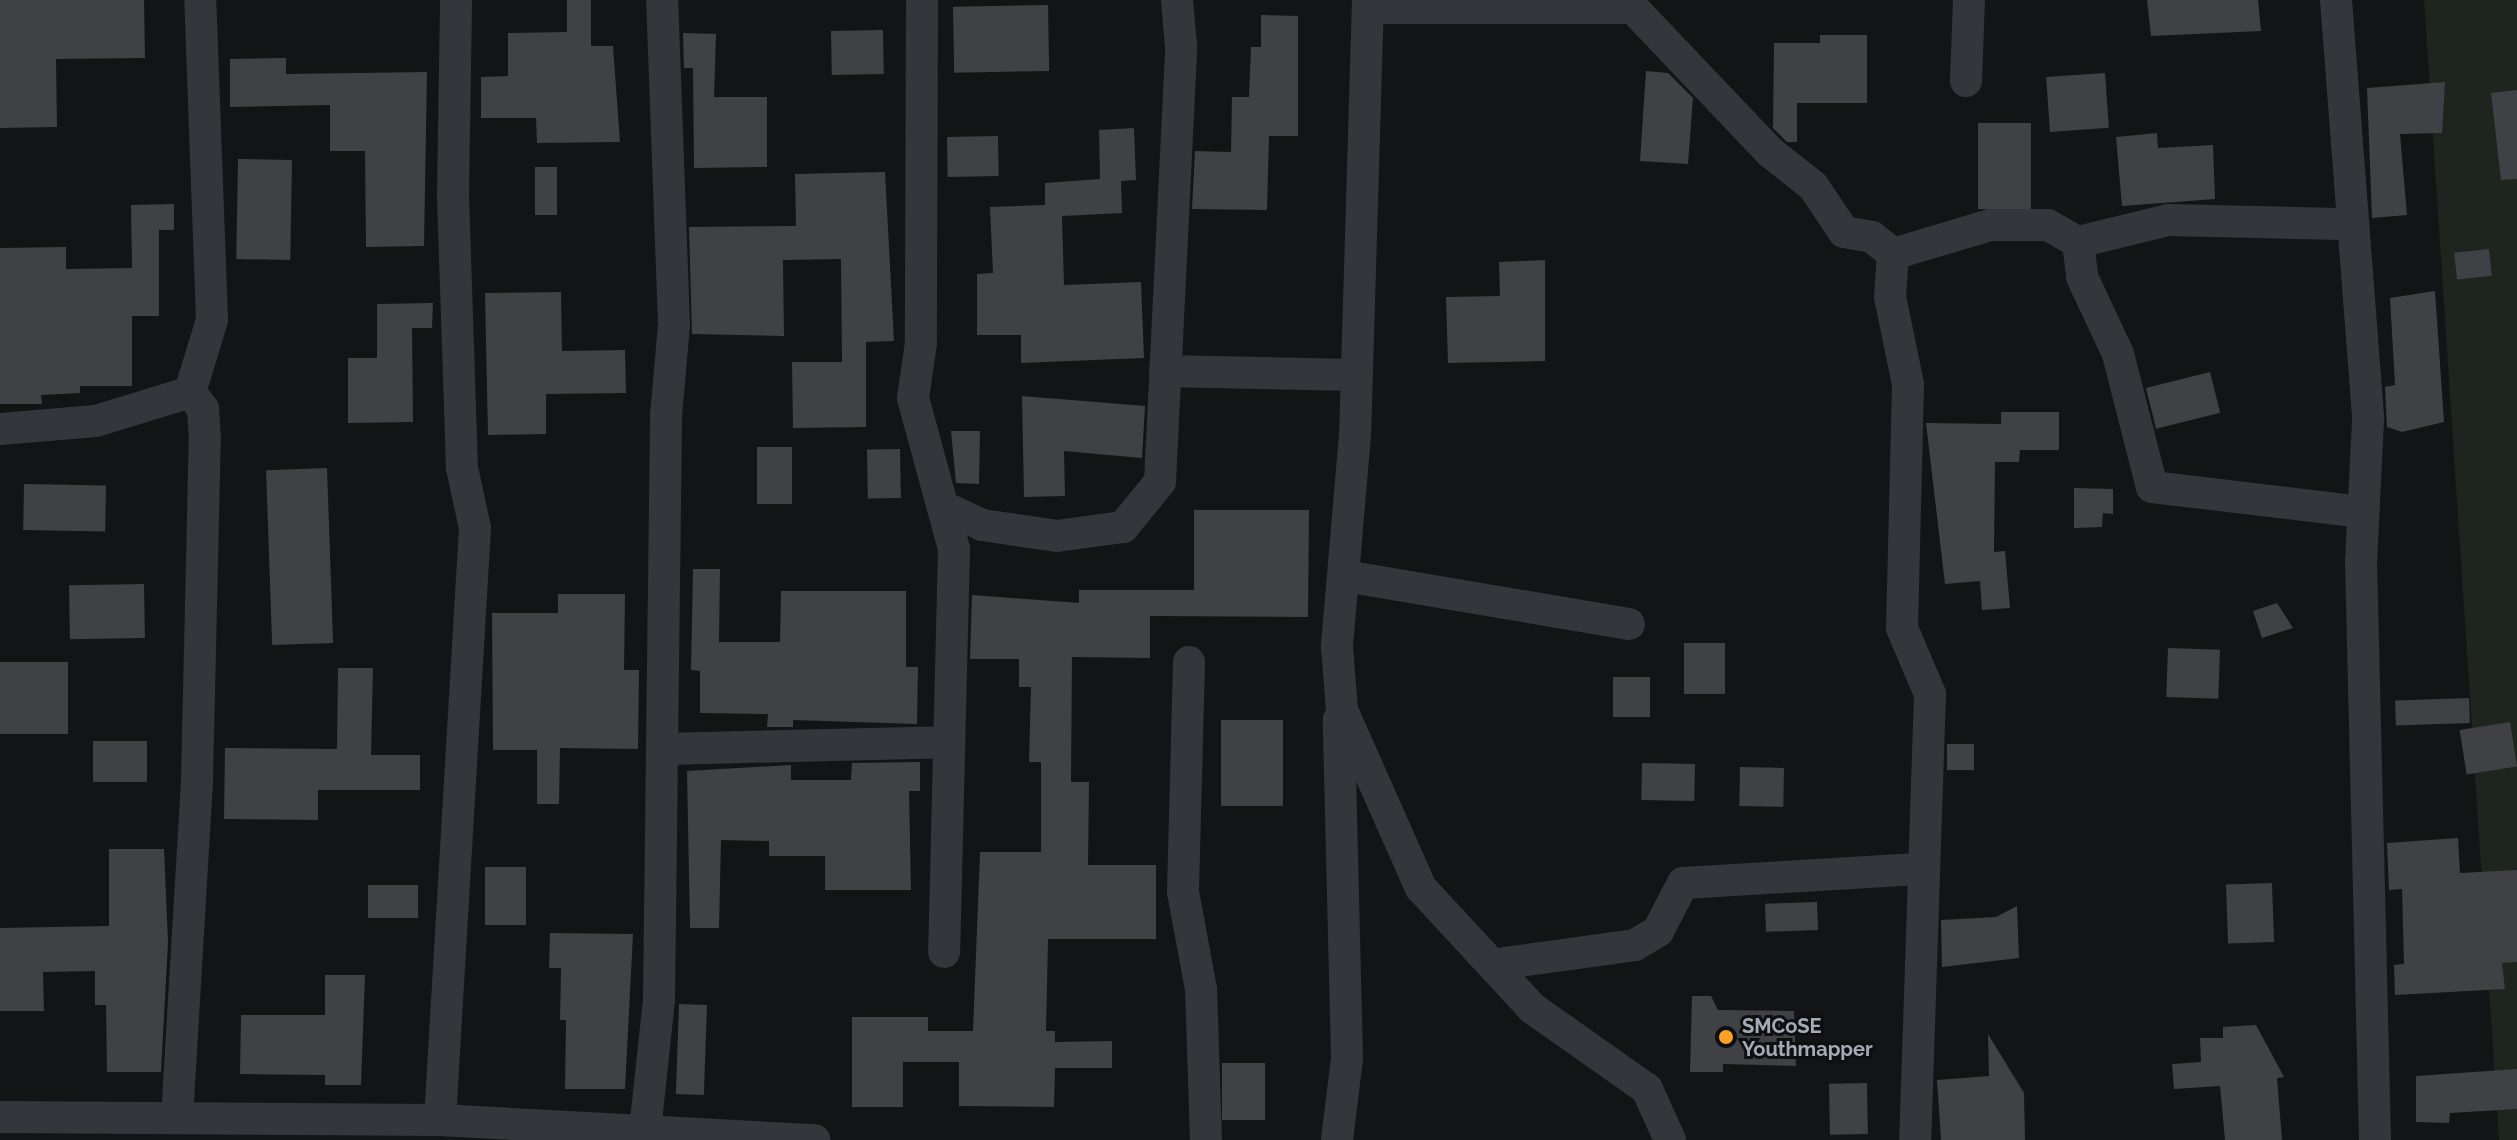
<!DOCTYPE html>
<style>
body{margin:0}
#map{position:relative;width:2517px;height:1140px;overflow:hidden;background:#131415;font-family:Raleway,sans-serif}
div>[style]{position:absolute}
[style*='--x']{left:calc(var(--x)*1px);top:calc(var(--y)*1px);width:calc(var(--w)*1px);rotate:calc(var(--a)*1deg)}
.green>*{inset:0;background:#1d251e}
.building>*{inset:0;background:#3f4145;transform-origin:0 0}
.minor>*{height:32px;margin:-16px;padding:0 16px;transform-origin:16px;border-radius:16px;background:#34363b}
.dots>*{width:22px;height:22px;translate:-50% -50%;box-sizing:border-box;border:4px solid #0e0f10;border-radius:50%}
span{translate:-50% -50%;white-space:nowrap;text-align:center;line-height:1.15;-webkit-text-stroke:6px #0e0f10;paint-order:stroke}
.poi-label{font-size:20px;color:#a4abb7;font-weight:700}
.left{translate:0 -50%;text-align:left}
</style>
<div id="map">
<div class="green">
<i style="clip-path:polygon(2424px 0,2517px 0,2517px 1140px,2499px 1140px)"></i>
</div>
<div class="building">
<i style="clip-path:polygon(0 0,144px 0,145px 58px,56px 59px,57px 127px,0 128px)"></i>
<i style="clip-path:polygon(567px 0,591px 0,591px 46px,613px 46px,620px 142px,537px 143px,536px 118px,481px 118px,481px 77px,508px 76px,508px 33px,567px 32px)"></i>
<i style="clip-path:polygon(2147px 0,2258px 0,2261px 31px,2151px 36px)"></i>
<i style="left:1048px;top:5px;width:66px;height:95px;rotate:89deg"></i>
<i style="clip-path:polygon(1261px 15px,1298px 16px,1298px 136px,1269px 136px,1267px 210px,1192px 209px,1195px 151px,1231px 152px,1232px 97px,1249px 97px,1251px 47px,1261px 47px)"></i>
<i style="left:883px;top:30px;width:44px;height:52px;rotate:89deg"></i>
<i style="clip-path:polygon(683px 33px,716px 34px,714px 97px,767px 97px,767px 167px,694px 168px,693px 68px,684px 68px)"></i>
<i style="clip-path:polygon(1820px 35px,1867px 35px,1867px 103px,1797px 103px,1797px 142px,1787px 142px,1773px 128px,1774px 43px,1820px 43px)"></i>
<i style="clip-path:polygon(286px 58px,286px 74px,427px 72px,424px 246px,366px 247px,365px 151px,330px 151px,330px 105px,230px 107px,230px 59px)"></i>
<i style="clip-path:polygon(1646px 71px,1668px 73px,1693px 98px,1688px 164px,1640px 161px)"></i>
<i style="left:2105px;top:73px;width:55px;height:59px;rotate:86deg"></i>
<i style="clip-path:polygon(2445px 82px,2442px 133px,2400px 134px,2407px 215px,2372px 218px,2367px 88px)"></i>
<i style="clip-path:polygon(2517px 90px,2517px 179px,2501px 180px,2491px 93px)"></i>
<i style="left:1978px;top:123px;width:53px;height:86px"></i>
<i style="clip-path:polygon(1134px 128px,1136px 180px,1121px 181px,1122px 213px,1062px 216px,1064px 285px,1141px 282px,1144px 358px,1021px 363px,1021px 335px,977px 335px,977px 274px,993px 273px,990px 207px,1045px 205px,1045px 183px,1100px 179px,1099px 130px)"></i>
<i style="clip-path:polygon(2157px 133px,2158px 148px,2213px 145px,2215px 199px,2122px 206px,2116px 137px)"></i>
<i style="left:998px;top:136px;width:40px;height:51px;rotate:89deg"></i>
<i style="left:292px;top:160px;width:100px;height:54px;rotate:91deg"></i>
<i style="left:535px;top:167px;width:22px;height:48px"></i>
<i style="clip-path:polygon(885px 172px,894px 341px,866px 342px,866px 427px,793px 428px,792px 362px,842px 362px,841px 259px,783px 260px,784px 336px,692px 334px,689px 227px,796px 226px,795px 174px)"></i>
<i style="clip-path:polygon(174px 204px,174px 230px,159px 230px,159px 316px,132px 316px,132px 386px,80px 386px,80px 393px,41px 395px,42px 404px,0 404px,0 248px,66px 247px,66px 269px,132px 268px,131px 205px)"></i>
<i style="left:2489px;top:249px;width:27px;height:35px;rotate:84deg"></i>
<i style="clip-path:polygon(1545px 260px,1545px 361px,1448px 363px,1446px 297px,1500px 296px,1499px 262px)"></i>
<i style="clip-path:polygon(2435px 291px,2444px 422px,2402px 432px,2387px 427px,2385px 387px,2395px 385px,2390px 298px)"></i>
<i style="clip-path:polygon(561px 292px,562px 351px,625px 350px,626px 393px,546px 394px,546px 434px,488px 435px,485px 293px)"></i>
<i style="clip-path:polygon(433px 303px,432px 328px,412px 328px,413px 422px,348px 423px,348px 358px,377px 358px,377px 304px)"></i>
<i style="left:2210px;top:372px;width:42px;height:66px;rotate:76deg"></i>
<i style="clip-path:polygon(1022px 396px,1145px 406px,1142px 458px,1064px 451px,1065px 496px,1024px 497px)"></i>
<i style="clip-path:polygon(2001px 412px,2059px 412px,2059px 450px,2020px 450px,2019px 462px,1995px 462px,1994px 552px,2005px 551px,2010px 608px,1982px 610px,1980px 581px,1945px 584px,1926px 423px,2001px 424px)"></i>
<i style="clip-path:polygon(951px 431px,980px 431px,979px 484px,956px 483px)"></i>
<i style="left:757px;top:447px;width:35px;height:57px"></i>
<i style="left:900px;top:449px;width:49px;height:33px;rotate:89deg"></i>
<i style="left:327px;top:468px;width:175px;height:61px;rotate:88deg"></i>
<i style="left:24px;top:484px;width:82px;height:46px;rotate:1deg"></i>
<i style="clip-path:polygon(2074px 488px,2113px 489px,2113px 514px,2103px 513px,2102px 527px,2074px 528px)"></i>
<i style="clip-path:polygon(1194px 510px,1309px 510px,1308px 617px,1150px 616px,1150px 658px,1072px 657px,1071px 782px,1089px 782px,1088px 865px,1156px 865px,1156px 939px,1048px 939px,1046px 1031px,1055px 1031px,1055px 1042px,1112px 1041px,1112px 1068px,1055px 1068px,1054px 1107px,959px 1106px,959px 1062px,903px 1062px,903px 1107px,852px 1107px,852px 1017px,928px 1017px,928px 1031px,973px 1031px,980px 852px,1041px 852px,1041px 762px,1029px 762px,1031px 687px,1019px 687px,1019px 659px,970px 659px,972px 595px,1079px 603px,1079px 590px,1194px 590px)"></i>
<i style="clip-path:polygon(693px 569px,720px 569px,719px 642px,780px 642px,781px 591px,906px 591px,906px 667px,918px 667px,917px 724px,793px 720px,793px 727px,767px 727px,768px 714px,700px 713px,700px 671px,691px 670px)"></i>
<i style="left:144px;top:584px;width:54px;height:75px;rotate:89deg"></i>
<i style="clip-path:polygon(558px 594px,625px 594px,624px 670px,639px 670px,638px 749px,560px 748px,559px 804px,537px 804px,537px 750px,493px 750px,492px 613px,558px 613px)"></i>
<i style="clip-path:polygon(2277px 603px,2293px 628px,2262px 638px,2253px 611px)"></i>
<i style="left:1684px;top:643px;width:41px;height:51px"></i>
<i style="left:2168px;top:648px;width:52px;height:49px;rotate:2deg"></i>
<i style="left:68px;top:662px;width:72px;height:68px;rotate:90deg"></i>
<i style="clip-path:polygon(338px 668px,373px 668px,371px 755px,420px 755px,420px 790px,318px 790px,318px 820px,224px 819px,225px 748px,337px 749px)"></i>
<i style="left:1613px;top:677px;width:37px;height:40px"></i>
<i style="left:2469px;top:698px;width:25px;height:74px;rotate:88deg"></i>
<i style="left:1221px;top:720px;width:62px;height:86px"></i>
<i style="left:2510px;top:722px;width:45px;height:51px;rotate:81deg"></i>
<i style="left:147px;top:741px;width:41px;height:54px;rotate:90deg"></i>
<i style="left:1947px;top:744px;width:27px;height:26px"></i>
<i style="clip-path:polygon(920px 762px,920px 791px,909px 791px,911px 890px,825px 890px,825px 856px,769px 856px,769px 841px,721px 840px,719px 928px,690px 928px,687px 771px,791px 765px,791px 780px,851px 780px,852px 763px)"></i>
<i style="left:1642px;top:763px;width:53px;height:37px;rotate:1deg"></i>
<i style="left:1740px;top:767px;width:44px;height:39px;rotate:1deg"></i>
<i style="clip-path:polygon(2458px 838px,2460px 873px,2517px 870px,2517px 962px,2502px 963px,2505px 989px,2395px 995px,2394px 965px,2404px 964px,2402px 889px,2389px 890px,2387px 843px)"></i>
<i style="clip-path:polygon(109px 849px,164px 849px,168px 942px,161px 1072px,107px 1072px,106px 1005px,95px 1005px,95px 971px,43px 972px,44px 1011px,0 1011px,0 928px,109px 926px)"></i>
<i style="left:485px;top:867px;width:41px;height:58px"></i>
<i style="left:2272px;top:883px;width:59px;height:46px;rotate:88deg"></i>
<i style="left:368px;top:885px;width:50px;height:33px"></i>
<i style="left:1817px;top:902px;width:28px;height:52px;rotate:88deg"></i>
<i style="clip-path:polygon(2017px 906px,2019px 958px,1942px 967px,1941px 920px,1996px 917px)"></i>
<i style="clip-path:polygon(550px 933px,633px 934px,625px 1089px,565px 1089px,566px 1020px,560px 1020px,561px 968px,549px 968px)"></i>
<i style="clip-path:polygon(325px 975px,365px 975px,361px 1085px,325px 1085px,325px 1075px,240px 1074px,241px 1015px,325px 1015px)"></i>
<i style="clip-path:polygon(1692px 996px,1711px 996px,1718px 1010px,1794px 1011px,1796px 1066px,1723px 1064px,1723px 1072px,1690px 1072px)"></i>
<i style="left:679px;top:1004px;width:28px;height:90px;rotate:2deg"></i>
<i style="clip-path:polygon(2256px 1025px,2284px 1077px,2277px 1078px,2282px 1140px,2225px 1140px,2220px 1086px,2174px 1089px,2172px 1064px,2201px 1062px,2200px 1038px,2223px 1038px,2223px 1027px)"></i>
<i style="clip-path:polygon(1988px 1034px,2024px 1093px,2025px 1140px,1941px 1140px,1937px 1080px,1989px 1076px)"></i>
<i style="left:1222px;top:1063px;width:43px;height:57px"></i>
<i style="clip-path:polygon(2517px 1069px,2517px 1109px,2450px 1113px,2449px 1123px,2416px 1122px,2416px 1076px)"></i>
<i style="left:1867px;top:1083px;width:51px;height:38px;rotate:89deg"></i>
</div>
<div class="minor">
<i style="--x:922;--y:0;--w:343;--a:90.2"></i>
<i style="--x:921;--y:343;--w:56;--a:98.3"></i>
<i style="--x:913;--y:398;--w:156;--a:74.8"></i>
<i style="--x:954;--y:549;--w:403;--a:91.4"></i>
<i style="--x:1368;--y:0;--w:435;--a:91.7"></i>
<i style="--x:1355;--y:435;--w:213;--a:94.9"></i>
<i style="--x:1337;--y:647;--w:63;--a:85.5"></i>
<i style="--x:1342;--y:710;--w:195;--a:66.1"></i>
<i style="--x:1421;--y:888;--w:163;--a:47.2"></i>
<i style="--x:1532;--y:1008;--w:141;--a:35.2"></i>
<i style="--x:1647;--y:1089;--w:56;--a:65.7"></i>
<i style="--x:2336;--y:0;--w:421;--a:85.6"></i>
<i style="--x:2368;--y:420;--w:141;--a:92.8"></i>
<i style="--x:2361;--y:561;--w:579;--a:88.61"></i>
<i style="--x:1369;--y:8;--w:264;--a:0"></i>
<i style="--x:1633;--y:8;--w:199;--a:46.4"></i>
<i style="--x:1770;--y:152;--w:55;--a:38.3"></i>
<i style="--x:1813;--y:186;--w:55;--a:56"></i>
<i style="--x:1844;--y:232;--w:28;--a:10"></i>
<i style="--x:1872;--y:237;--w:27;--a:39"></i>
<i style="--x:1893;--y:254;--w:43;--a:94"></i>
<i style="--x:1890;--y:297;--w:89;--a:78.3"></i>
<i style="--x:1908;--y:384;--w:244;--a:91.4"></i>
<i style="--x:1902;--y:628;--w:72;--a:67"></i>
<i style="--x:1930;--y:694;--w:446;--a:91.9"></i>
<i style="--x:1966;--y:81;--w:81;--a:-87.9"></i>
<i style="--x:2078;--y:242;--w:93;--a:-13.7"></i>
<i style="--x:2168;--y:220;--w:183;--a:1.3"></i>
<i style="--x:1893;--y:254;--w:101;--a:-16.6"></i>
<i style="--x:1990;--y:225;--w:58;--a:0"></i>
<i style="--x:2048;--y:225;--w:34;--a:30"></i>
<i style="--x:2078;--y:242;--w:35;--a:83"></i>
<i style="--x:2082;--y:277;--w:85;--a:64.9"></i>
<i style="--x:2118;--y:354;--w:137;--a:75.7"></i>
<i style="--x:2152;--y:487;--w:210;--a:6.8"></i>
<i style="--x:1165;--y:371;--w:190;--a:1.2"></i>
<i style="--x:0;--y:429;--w:96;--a:-4.8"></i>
<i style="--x:96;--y:421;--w:98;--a:-17.1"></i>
<i style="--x:948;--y:509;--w:38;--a:25"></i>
<i style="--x:982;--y:525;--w:76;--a:8.3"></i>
<i style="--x:1057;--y:536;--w:67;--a:-7.8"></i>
<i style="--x:1123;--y:527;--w:58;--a:-50.6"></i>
<i style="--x:1160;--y:482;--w:437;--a:-87.2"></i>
<i style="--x:1181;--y:46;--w:46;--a:-95"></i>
<i style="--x:1345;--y:576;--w:288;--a:9.6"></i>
<i style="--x:1189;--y:662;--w:230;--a:91.5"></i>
<i style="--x:1183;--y:892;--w:99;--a:79.5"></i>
<i style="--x:1201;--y:989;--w:151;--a:88.1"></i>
<i style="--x:665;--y:749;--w:281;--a:-1.4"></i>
<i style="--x:1497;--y:964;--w:139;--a:-7.8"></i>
<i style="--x:1635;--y:945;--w:27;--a:-31"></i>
<i style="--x:1658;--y:931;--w:54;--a:-62.5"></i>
<i style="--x:1683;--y:883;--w:235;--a:-3.4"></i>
<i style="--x:0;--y:1117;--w:440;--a:0.4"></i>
<i style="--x:440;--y:1120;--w:375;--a:3.1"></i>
<i style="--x:177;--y:1118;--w:338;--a:-86.6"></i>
<i style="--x:197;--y:781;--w:343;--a:-88.7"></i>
<i style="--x:205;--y:438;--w:29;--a:-94"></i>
<i style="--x:203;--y:409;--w:21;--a:-127"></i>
<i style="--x:190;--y:392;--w:75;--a:-73"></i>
<i style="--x:212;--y:320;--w:320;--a:-92.1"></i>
<i style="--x:440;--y:1120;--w:593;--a:-86.62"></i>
<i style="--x:475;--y:528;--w:61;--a:-102.2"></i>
<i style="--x:462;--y:468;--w:272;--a:-91.9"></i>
<i style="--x:453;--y:196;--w:196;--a:-89.1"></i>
<i style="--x:644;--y:1140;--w:141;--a:-83.9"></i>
<i style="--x:659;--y:1000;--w:584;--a:-89.31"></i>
<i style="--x:666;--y:416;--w:92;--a:-85"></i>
<i style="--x:674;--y:324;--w:324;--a:-92.1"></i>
<i style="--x:1337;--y:1140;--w:82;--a:-83"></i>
<i style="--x:1347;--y:1059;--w:339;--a:-91.4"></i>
</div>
<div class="dots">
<i style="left:1726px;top:1037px;background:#fda124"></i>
</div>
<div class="poi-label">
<span class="left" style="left:1742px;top:1038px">SMCoSE<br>Youthmapper</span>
</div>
</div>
